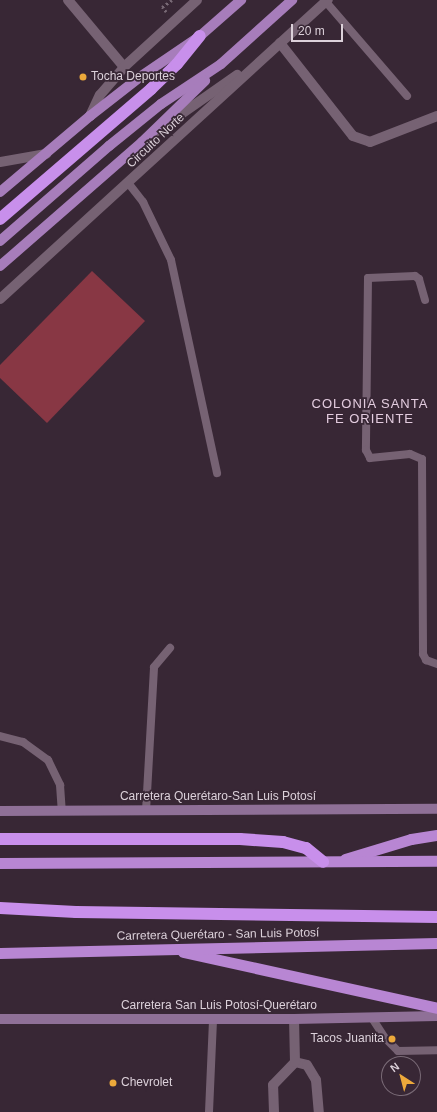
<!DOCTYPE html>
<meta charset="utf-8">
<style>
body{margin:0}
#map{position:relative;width:437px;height:1112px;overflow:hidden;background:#382735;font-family:Arial,sans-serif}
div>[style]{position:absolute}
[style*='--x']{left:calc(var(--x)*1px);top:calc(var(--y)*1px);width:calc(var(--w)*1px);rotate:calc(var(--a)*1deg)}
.green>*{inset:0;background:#883744}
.path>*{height:2.5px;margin-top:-1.25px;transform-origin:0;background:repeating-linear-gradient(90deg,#786975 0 2px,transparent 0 5px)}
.service>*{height:8px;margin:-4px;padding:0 4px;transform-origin:4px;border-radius:4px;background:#766273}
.minor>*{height:10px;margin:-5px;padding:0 5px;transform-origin:5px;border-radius:5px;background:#766273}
.tertiary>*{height:10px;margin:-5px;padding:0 5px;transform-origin:5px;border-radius:5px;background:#766273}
.secondary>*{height:10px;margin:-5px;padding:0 5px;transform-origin:5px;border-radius:5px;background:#8f7097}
.primary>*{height:10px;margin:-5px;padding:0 5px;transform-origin:5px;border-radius:5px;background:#a77dbb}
.trunk>*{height:11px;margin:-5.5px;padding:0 5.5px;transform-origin:5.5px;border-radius:5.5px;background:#b886d3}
.motorway>*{height:12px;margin:-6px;padding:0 6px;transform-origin:6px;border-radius:6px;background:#c88feb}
.dots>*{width:11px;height:11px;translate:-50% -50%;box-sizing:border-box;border:2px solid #382735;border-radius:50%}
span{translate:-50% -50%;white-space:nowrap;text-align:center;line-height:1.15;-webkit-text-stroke:3.5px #382735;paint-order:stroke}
.poi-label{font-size:12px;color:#dcd1da}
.left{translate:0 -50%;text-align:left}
.right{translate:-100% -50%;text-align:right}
.street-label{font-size:12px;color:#dcd1da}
.neighbourhood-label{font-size:13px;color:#e3ccdf;letter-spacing:1px}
.north{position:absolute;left:381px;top:1056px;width:40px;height:40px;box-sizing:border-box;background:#382735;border:1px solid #7a6b77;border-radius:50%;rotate:324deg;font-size:11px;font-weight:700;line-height:16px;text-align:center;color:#dcd1da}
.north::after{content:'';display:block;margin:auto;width:14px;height:18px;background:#eca93b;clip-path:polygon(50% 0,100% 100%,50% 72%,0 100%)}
.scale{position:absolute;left:291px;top:24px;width:52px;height:18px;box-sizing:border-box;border:2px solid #dcd1da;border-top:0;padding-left:5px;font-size:12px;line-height:14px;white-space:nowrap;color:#dcd1da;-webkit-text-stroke:3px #382735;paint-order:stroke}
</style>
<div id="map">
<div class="green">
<i style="clip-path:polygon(92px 271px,145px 321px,47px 423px,0 378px,0 365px)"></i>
</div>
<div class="path">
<i style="--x:166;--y:12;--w:6;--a:-129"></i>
<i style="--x:162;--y:7;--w:12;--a:-35"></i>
</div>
<div class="service">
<i style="--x:326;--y:2;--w:124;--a:49.2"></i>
<i style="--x:129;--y:184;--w:23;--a:52"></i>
<i style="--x:143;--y:202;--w:64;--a:64.2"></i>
<i style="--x:171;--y:260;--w:218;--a:77.8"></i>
<i style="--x:425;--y:300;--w:22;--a:-106"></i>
<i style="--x:419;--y:279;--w:5;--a:-143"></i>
<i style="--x:415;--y:276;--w:47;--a:177.6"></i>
<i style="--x:368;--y:278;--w:172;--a:90.7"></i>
<i style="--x:366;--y:450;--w:9;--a:63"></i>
<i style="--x:370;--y:458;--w:40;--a:-5.7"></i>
<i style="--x:410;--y:454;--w:13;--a:23"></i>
<i style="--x:422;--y:459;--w:195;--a:89.7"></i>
<i style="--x:423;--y:654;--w:7;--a:63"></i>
<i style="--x:426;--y:660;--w:12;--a:20"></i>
<i style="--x:0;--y:736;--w:24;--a:15"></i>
<i style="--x:23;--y:742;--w:31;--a:36"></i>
<i style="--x:48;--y:760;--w:28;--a:64"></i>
<i style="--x:60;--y:785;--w:26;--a:86"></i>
<i style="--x:146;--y:811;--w:144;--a:-86.8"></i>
<i style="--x:154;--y:667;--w:25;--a:-50"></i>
<i style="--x:372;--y:1018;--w:24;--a:57"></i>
<i style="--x:385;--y:1038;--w:18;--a:45"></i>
<i style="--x:398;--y:1051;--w:39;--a:-1"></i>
<i style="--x:209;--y:1112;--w:93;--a:-87.5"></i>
</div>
<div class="minor">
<i style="--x:68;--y:0;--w:87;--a:50.1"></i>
<i style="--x:280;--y:43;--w:118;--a:51.9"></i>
<i style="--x:353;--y:136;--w:18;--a:19"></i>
<i style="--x:370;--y:142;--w:72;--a:-21.2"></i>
<i style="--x:0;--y:162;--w:47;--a:-9.9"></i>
<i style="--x:295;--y:1062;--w:12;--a:14"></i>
<i style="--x:307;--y:1065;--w:17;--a:59"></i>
<i style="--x:316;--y:1080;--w:32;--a:85"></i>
<i style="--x:274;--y:1112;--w:27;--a:-92"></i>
<i style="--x:273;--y:1085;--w:32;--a:-46"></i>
<i style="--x:295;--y:1062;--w:43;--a:-91.3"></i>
</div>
<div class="tertiary">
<i style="--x:90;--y:116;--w:23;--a:-65"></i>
<i style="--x:100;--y:95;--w:37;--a:-49"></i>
<i style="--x:124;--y:67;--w:99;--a:-42.5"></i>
<i style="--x:157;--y:131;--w:98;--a:-35"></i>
<i style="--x:0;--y:299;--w:444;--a:-42.4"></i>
</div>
<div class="secondary">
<i style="--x:0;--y:811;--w:437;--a:-0.3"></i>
<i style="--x:0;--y:1019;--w:294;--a:0"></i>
<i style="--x:294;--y:1019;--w:143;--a:-1.2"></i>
</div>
<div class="primary">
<i style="--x:0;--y:192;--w:118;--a:-40.2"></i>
<i style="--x:90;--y:116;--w:63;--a:-38"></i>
<i style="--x:140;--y:77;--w:73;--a:-34.3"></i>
<i style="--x:200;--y:36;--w:55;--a:-41.3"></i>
<i style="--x:0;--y:241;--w:145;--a:-41.1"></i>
<i style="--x:109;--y:146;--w:67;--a:-38.9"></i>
<i style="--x:161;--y:104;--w:72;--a:-33.7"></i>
<i style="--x:221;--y:64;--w:96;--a:-42"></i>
<i style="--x:0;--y:266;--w:189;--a:-41.1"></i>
<i style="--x:142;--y:142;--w:88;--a:-44.1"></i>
</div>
<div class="trunk">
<i style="--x:345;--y:859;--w:69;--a:-16.9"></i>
<i style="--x:411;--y:839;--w:26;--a:-9"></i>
<i style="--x:0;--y:863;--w:437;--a:-0.3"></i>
<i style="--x:183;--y:952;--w:260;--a:12.4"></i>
<i style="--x:0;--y:953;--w:437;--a:-1.3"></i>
</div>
<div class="motorway">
<i style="--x:0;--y:219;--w:199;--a:-40.7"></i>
<i style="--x:151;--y:89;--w:36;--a:-44"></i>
<i style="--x:177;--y:64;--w:36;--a:-51"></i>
<i style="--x:0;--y:839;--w:240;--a:0"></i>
<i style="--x:240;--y:839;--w:43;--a:4"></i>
<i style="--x:283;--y:842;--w:24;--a:15"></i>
<i style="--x:306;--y:848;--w:22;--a:39"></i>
<i style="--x:0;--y:908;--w:76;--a:3"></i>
<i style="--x:76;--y:912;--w:361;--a:0.8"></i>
</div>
<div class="dots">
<i style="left:83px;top:77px;background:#eca93b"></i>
<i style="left:392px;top:1039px;background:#eca93b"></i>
<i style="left:113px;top:1083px;background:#eca93b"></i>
</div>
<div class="poi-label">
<span class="left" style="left:91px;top:77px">Tocha Deportes</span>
<span class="right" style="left:384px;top:1039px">Tacos Juanita</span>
<span class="left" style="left:121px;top:1083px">Chevrolet</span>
</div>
<div class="street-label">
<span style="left:156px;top:141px;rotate:-43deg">Circuito Norte</span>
<span style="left:218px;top:797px">Carretera Querétaro-San Luis Potosí</span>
<span style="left:218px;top:935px;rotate:-1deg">Carretera Querétaro - San Luis Potosí</span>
<span style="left:219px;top:1006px">Carretera San Luis Potosí-Querétaro</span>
</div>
<div class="neighbourhood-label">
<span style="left:370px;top:412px">COLONIA SANTA<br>FE ORIENTE</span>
</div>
<div class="north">N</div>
<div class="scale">20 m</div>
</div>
